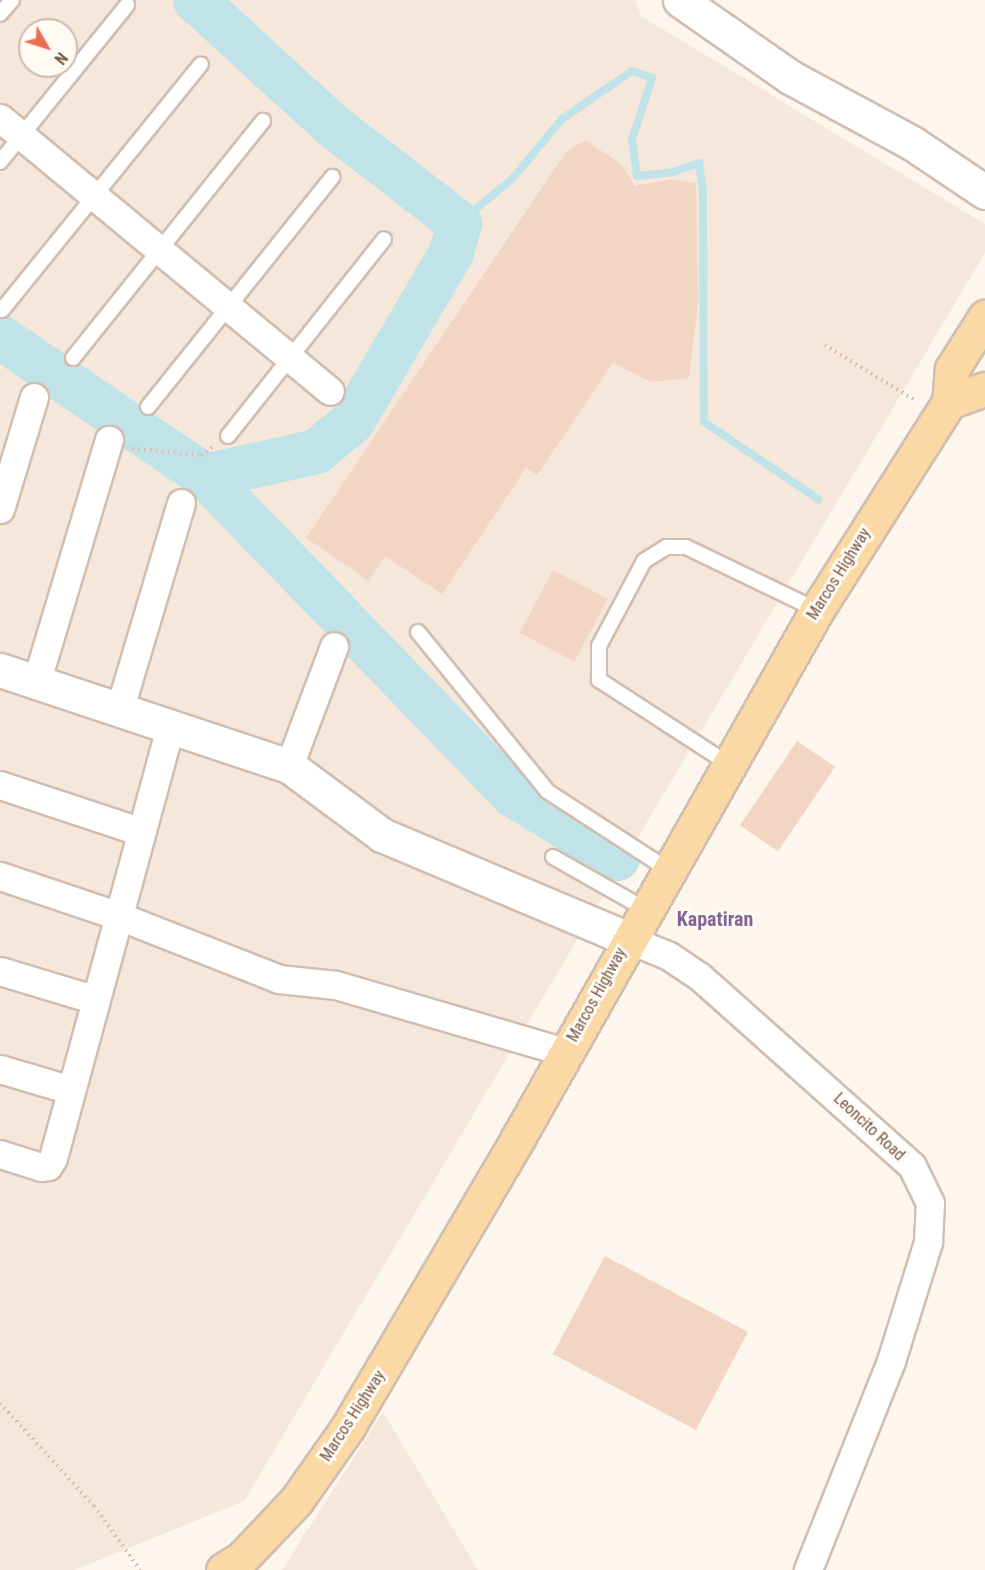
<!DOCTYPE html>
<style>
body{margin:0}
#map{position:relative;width:985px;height:1570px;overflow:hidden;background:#fdf6ec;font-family:"Roboto Condensed",sans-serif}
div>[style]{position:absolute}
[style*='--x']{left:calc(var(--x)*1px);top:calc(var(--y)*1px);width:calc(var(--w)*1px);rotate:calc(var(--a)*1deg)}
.residential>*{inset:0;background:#f5e8da}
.stream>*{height:8px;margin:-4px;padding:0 4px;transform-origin:4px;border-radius:4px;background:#bfe3e8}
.river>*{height:45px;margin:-22.5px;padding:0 22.5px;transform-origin:22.5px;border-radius:22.5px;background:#bfe3e8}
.building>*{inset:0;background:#f3d5c3;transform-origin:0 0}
.path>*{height:4px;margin-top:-2px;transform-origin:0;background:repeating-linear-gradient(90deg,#d9b8a5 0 1.5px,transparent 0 6px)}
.roads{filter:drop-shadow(2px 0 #d1beb0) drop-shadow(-2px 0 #d1beb0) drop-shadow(0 2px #d1beb0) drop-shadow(0 -2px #d1beb0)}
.service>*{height:14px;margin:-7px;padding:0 7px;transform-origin:7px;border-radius:7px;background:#fff}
.minor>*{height:27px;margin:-13.5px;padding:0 13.5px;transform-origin:13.5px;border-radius:13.5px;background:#fff}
.tertiary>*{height:33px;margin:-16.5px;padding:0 16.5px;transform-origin:16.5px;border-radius:16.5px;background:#fff}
.primary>*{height:33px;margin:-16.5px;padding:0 16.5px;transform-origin:16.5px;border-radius:16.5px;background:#fbd9a5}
span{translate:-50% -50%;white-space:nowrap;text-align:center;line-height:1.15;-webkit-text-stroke:6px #fffaf3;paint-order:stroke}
.street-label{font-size:16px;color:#7a5c4d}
.quarter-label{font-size:20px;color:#846695;font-weight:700}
.north{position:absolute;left:18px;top:18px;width:60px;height:60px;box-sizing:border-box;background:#fffaf3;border:2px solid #cabbb1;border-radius:50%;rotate:129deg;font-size:16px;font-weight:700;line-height:24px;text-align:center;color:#7a5c4d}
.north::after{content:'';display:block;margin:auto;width:21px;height:27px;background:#e76f51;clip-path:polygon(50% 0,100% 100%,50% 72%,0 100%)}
</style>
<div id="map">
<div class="residential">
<i style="clip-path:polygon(evenodd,0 0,636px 0,641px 16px,985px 224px,985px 253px,244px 1501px,75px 1570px,0 1570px,0 0,30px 30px,66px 30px,66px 66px,30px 66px,30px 30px)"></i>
<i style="clip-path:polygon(383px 1412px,478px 1570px,282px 1570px)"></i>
</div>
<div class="stream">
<i style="--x:459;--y:223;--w:70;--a:-39.8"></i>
<i style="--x:513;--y:178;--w:77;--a:-50.3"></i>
<i style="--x:562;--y:119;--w:85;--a:-34.4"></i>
<i style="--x:632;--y:71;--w:21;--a:19"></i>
<i style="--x:652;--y:78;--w:65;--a:107.9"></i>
<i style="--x:632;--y:140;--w:36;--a:82"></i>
<i style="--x:637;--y:176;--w:36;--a:-6"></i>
<i style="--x:673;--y:172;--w:28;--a:-19"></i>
<i style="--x:699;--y:163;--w:27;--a:82"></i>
<i style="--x:703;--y:190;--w:232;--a:89.8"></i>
<i style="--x:704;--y:422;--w:138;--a:34"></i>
</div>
<div class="river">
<i style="--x:0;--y:337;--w:248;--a:34.1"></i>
<i style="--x:205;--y:476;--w:114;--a:-12.7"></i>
<i style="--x:316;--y:451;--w:47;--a:-39.8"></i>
<i style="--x:352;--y:421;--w:196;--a:-59.6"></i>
<i style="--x:451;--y:252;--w:30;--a:-75"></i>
<i style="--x:459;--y:223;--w:162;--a:-142.3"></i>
<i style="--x:331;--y:124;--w:184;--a:-137.6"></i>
<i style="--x:205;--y:476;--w:442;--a:46"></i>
<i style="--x:512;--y:794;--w:123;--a:31.4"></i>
</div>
<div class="building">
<i style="clip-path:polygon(585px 140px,621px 164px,635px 186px,671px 179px,696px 183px,698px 303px,689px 378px,651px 382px,613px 363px,537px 475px,526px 468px,442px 594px,385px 556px,369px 581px,306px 538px,566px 152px)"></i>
<i style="left:553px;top:570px;width:62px;height:71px;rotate:28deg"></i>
<i style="left:797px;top:741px;width:46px;height:102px;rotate:34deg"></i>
<i style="left:605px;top:1256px;width:162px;height:111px;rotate:28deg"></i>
</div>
<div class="path">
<i style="--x:825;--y:345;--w:107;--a:31.6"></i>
<i style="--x:132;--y:449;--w:69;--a:5"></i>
<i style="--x:201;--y:455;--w:16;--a:-35"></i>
<i style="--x:0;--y:1403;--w:139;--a:47.6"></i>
<i style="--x:94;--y:1506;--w:79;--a:54.3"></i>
</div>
<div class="roads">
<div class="service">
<i style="--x:0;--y:14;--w:18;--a:-49"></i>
<i style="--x:0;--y:162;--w:202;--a:-51"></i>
<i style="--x:2;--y:310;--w:316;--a:-51"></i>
<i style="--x:73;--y:358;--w:304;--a:-51.3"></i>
<i style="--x:148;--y:407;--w:295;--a:-51.3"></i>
<i style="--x:228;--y:436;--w:251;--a:-51.6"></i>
<i style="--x:418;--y:632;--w:205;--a:50.9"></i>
<i style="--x:547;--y:791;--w:143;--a:33"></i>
<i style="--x:727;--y:763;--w:153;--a:-147"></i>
<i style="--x:599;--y:680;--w:34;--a:-90"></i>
<i style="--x:599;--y:646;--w:96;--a:-62.1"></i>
<i style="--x:644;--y:561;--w:26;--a:-32"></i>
<i style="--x:666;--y:547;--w:20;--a:0"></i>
<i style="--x:686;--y:547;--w:145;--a:25.7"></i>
<i style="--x:553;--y:857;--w:106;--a:29.5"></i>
</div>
<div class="minor">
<i style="--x:0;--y:118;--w:428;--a:39.6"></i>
<i style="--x:0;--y:509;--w:117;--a:-73.1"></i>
<i style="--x:36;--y:683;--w:254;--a:-73.3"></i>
<i style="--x:119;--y:711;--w:217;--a:-73.4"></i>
<i style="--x:289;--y:766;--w:128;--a:-69.4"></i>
<i style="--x:0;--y:785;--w:146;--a:18.3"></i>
<i style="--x:0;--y:876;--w:122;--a:18.6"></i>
<i style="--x:116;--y:915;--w:175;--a:21.4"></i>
<i style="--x:279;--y:979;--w:57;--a:6"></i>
<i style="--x:336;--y:985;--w:239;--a:16.3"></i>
<i style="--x:628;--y:939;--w:44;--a:22.5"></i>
<i style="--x:669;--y:956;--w:36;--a:34"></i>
<i style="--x:699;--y:976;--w:285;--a:41.7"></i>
<i style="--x:912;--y:1166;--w:41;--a:64.1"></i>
<i style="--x:930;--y:1203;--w:39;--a:93"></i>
<i style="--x:928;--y:1242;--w:125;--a:107.3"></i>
<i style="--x:891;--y:1361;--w:225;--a:111.7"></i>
<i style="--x:0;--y:971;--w:97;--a:16.8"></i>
<i style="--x:0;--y:1069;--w:74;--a:16.5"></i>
<i style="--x:0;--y:1154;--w:43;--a:17.6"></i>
<i style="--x:41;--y:1167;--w:7;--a:-8"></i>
<i style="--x:48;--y:1166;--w:9;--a:-58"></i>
<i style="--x:53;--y:1158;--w:447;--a:-74.8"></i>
</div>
<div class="tertiary">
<i style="--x:680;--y:0;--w:134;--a:35"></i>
<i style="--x:790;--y:77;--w:139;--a:28.4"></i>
<i style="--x:912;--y:143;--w:88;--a:33.9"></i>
<i style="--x:0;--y:670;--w:305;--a:18.4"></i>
<i style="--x:289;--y:766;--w:116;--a:36.6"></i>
<i style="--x:382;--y:835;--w:267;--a:22.9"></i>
</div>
<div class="primary">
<i style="--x:949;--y:402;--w:38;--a:-20"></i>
<i style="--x:223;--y:1570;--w:22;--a:-32"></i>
<i style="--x:242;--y:1558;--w:79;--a:-46.5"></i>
<i style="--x:296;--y:1501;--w:90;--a:-54.9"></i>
<i style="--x:348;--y:1427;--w:335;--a:-59.5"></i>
<i style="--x:518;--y:1138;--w:607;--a:-60.48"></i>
<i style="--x:817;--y:610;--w:246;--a:-57.6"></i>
<i style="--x:949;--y:402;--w:33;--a:-85"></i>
<i style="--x:952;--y:369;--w:62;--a:-57.6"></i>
</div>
</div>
<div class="street-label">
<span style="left:839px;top:574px;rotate:-58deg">Marcos Highway</span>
<span style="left:597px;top:995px;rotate:-61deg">Marcos Highway</span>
<span style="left:869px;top:1127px;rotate:43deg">Leoncito Road</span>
<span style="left:353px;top:1416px;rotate:-57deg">Marcos Highway</span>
</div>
<div class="quarter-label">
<span style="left:715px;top:919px">Kapatiran</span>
</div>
<div class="north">N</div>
</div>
